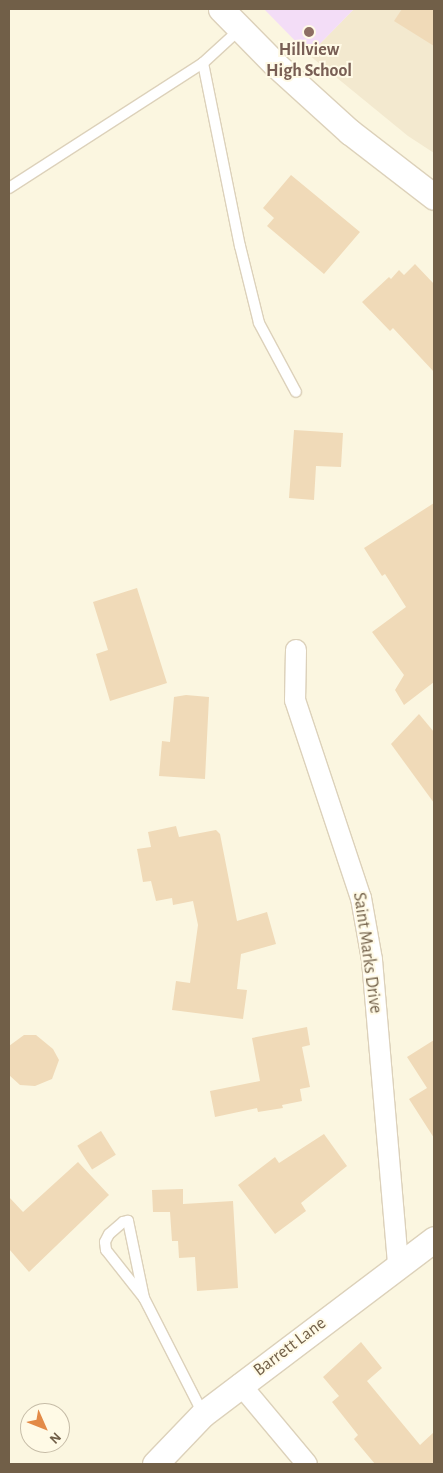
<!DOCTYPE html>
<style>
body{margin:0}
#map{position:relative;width:443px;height:1473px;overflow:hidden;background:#fbf6e0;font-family:"Alegreya Sans",sans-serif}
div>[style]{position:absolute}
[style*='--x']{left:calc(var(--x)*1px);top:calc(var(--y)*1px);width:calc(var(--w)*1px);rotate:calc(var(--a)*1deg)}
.residential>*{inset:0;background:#f3e9cf}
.education>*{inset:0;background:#f3ddf7}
.building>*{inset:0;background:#f0dab8;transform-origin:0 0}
.roads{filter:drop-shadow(1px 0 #dcd1ba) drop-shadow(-1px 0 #dcd1ba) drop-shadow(0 1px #dcd1ba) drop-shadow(0 -1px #dcd1ba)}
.service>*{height:10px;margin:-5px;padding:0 5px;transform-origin:5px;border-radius:5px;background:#fff}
.minor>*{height:20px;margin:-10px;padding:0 10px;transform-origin:10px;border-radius:10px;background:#fff}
.tertiary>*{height:25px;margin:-12.5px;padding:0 12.5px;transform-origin:12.5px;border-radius:12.5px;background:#fff}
.dots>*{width:14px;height:14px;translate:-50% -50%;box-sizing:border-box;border:2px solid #fffae6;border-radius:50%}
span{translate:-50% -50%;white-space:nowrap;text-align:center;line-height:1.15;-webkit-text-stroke:4px #fffae6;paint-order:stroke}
.education-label{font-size:18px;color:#785e54;font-weight:700}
.street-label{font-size:18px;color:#715f48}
.frame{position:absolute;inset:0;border:10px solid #715f48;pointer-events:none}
.north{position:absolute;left:20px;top:1403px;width:50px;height:50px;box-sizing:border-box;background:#fffae6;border:1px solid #c6bca7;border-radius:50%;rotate:134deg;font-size:14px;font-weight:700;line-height:20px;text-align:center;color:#715f48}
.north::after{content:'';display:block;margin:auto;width:18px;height:22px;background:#e38a47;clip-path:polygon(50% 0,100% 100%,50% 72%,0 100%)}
</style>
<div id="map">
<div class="residential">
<i style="clip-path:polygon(354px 9px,434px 9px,434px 153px,408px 136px,309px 55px)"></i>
</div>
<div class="education">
<i style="clip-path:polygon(264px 9px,354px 9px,309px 55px)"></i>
</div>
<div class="building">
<i style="clip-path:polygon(402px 9px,434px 9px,434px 46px,394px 21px)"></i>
<i style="clip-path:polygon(291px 175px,360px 232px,324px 274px,267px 226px,274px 218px,263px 208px)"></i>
<i style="clip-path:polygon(415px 264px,434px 284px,434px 372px,393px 328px,390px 331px,362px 302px,389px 277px,391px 279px,399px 270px,404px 275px)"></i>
<i style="clip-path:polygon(294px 430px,343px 433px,341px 467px,316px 466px,314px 500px,289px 498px)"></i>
<i style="clip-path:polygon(434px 503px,434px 682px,404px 705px,395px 690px,404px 675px,372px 632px,406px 607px,385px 574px,382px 576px,364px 548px)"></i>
<i style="clip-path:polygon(137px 588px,167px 683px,110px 701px,96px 654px,108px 650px,93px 602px)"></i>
<i style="clip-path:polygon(186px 695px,209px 697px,205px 779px,159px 776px,162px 741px,170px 742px,174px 697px)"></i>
<i style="clip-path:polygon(419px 714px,434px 732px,434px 803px,391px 744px)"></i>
<i style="clip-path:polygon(176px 826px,179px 837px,216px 830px,220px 834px,237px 921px,267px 912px,276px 944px,241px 954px,237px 989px,247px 990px,243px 1019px,172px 1010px,176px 981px,190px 983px,198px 925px,193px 901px,173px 905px,172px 898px,156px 901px,151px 881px,143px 882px,137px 849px,151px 847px,148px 832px)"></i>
<i style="clip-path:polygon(307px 1027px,310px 1045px,302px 1047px,310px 1087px,300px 1089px,302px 1101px,282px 1105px,283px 1108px,258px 1112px,257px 1108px,215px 1117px,210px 1091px,260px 1081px,252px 1038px)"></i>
<i style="clip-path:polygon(24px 1035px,36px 1035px,53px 1049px,59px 1060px,52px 1079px,35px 1086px,20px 1085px,9px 1075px,9px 1046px)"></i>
<i style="clip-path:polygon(434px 1040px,434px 1138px,409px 1099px,427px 1088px,407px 1057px)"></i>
<i style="left:101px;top:1131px;width:28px;height:28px;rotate:58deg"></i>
<i style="clip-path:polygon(324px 1134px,347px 1166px,301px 1203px,306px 1211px,275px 1234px,238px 1185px,275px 1157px,279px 1163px)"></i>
<i style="clip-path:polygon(78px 1162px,109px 1195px,29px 1272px,9px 1249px,9px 1197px,23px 1212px)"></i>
<i style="clip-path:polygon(183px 1189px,183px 1204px,233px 1201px,238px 1288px,197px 1291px,195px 1257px,179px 1258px,178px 1241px,172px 1241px,170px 1212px,153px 1212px,152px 1190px)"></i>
<i style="clip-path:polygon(361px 1342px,382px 1368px,367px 1381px,420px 1445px,434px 1432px,434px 1464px,375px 1464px,354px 1439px,358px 1435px,332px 1402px,339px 1396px,323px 1377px)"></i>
</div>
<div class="roads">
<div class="service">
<i style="--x:203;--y:63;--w:187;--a:78.6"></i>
<i style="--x:240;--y:246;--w:79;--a:76.1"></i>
<i style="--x:259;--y:323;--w:78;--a:61.8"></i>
<i style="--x:9;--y:188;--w:231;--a:-32.8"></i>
<i style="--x:203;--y:63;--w:49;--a:-42.5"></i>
<i style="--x:144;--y:1298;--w:79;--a:-101.7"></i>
<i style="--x:128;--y:1221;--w:5;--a:169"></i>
<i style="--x:123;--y:1222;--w:18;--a:139"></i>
<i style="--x:109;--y:1234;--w:9;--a:117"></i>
<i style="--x:105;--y:1242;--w:8;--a:83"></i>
<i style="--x:106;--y:1250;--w:61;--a:51.6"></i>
<i style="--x:144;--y:1298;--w:130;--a:63"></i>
</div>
<div class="minor">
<i style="--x:296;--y:650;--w:50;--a:91.1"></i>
<i style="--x:295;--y:700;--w:209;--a:71.6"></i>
<i style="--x:361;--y:898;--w:63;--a:79.9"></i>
<i style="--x:372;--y:960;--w:306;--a:85.1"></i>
<i style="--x:240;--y:1384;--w:104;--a:50.1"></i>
</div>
<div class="tertiary">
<i style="--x:221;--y:9;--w:78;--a:45.5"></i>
<i style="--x:276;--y:65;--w:100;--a:42.2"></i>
<i style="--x:350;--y:132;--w:106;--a:37.7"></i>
<i style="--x:155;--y:1464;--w:69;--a:-46.2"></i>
<i style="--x:203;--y:1414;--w:290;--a:-37.1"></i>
</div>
</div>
<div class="dots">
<i style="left:309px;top:32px;background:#8d6e63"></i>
</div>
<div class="education-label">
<span style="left:309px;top:61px">Hillview<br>High School</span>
</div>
<div class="street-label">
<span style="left:367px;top:953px;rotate:82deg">Saint Marks Drive</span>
<span style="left:290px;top:1347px;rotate:-37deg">Barrett Lane</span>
</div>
<div class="frame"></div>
<div class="north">N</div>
</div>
